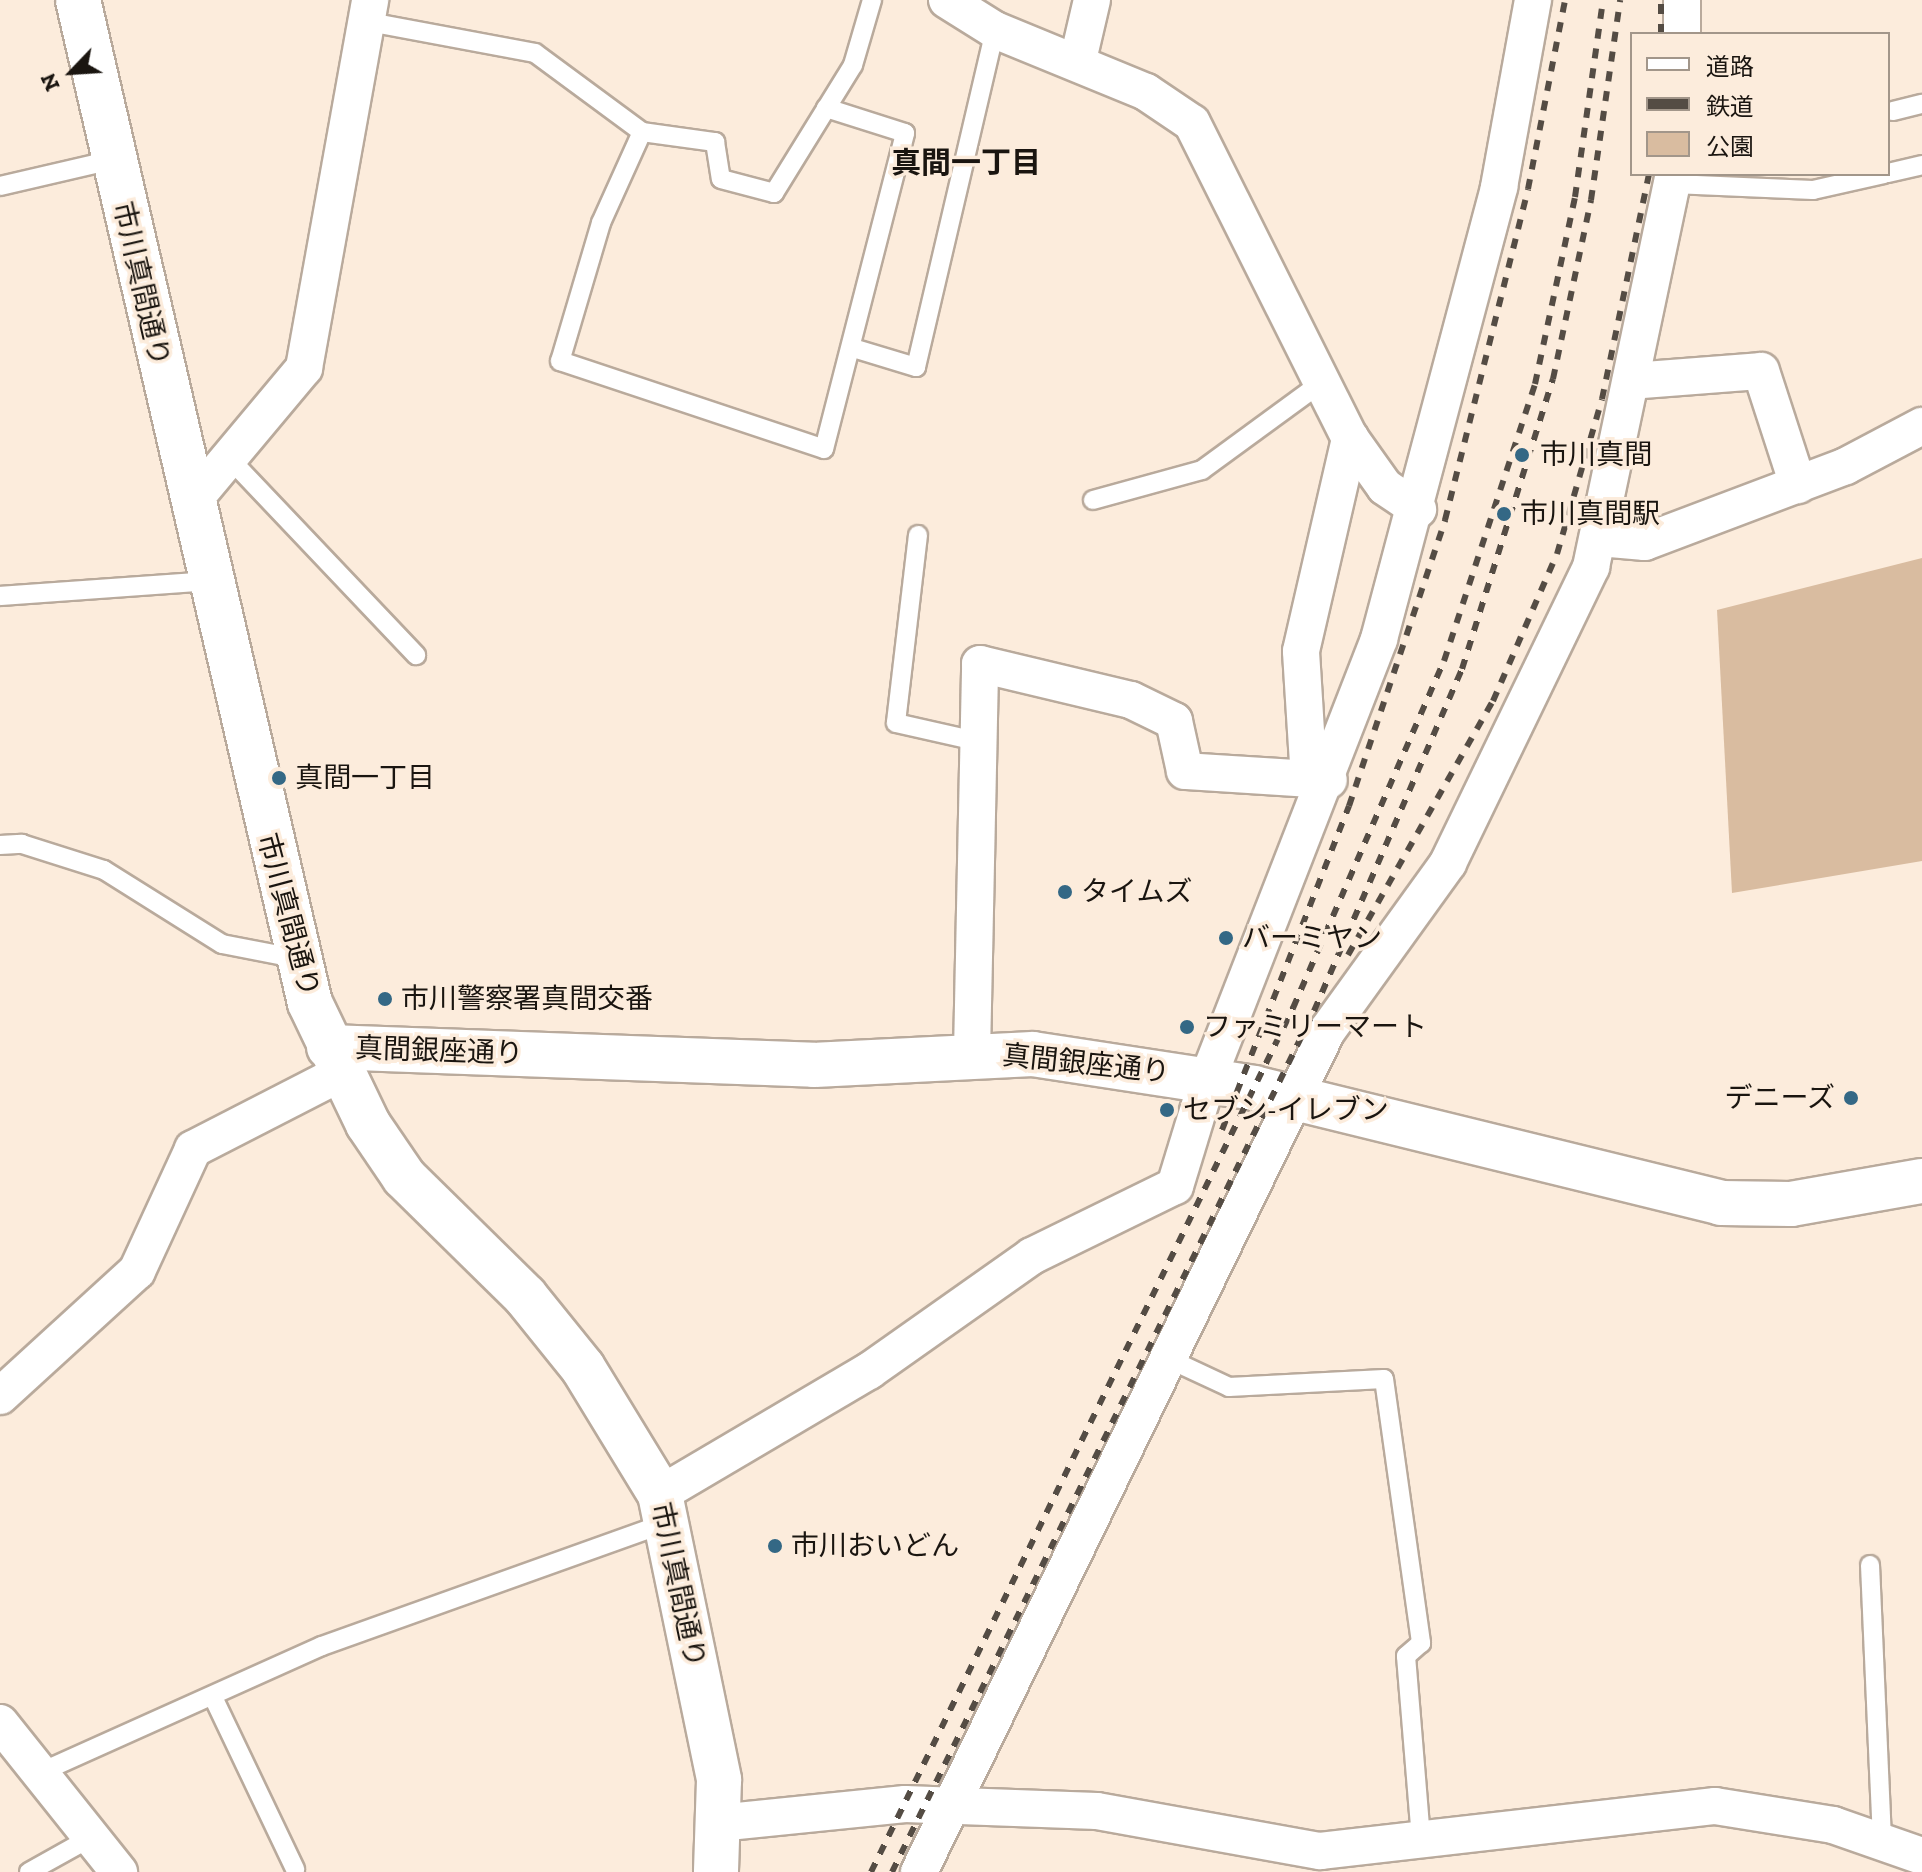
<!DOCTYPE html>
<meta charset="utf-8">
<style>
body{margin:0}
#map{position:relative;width:1922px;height:1872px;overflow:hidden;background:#fcecdc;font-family:"Zilla Slab","Noto Sans JP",serif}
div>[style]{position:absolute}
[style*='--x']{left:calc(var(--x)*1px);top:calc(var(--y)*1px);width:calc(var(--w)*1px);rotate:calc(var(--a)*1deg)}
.green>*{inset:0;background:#d9bca0}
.roads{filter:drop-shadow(2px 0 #b9aa9c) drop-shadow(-2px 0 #b9aa9c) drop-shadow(0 2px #b9aa9c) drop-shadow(0 -2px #b9aa9c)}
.service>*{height:18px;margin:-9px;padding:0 9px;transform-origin:9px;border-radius:9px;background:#fff}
.minor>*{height:36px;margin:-18px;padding:0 18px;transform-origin:18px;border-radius:18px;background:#fff}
.tertiary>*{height:44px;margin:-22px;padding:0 22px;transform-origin:22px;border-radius:22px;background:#fff}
.rail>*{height:6px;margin-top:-3px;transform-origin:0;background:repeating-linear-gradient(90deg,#544c44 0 10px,transparent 0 20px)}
.dots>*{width:22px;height:22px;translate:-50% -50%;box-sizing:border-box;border:4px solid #fcecdc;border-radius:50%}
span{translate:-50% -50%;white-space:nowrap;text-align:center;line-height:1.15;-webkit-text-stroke:7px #fcecdc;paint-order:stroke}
.street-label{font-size:28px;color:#1a1510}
.poi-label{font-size:28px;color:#1a1510}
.left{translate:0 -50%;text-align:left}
.right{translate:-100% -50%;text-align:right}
.neighbourhood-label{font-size:30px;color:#1a1510;font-weight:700}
.legend{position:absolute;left:1630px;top:32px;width:260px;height:144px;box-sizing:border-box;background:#fcecdc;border:2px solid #a2968a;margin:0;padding:10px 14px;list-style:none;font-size:24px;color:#1a1510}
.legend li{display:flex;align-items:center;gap:16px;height:40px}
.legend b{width:40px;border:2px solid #a2968a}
.north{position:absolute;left:32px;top:32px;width:80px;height:80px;-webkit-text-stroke:6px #fcecdc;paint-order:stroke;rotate:245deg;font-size:22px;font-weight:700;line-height:32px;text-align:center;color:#1a1510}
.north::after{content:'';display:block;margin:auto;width:28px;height:36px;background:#1a1510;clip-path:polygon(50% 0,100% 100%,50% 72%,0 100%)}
</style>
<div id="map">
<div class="green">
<i style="clip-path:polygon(1922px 558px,1922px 861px,1732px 893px,1717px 610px)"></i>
</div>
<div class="roads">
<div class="service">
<i style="--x:364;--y:21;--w:174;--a:10.6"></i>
<i style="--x:535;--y:53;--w:133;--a:36.4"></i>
<i style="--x:642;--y:132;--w:74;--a:7.8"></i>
<i style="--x:715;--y:142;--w:37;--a:81"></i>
<i style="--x:721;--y:179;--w:55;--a:14.8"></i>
<i style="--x:774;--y:193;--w:150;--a:-58.3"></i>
<i style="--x:853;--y:65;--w:68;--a:-73.7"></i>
<i style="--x:1893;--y:111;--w:30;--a:-14"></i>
<i style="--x:642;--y:132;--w:100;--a:114.3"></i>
<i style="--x:601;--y:223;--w:144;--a:106.5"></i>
<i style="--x:560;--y:361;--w:278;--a:18.4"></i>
<i style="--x:824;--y:449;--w:326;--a:-75.6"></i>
<i style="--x:905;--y:133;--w:83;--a:-162.4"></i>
<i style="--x:1888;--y:173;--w:35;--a:-13"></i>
<i style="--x:1673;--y:184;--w:140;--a:2.5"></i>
<i style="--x:1813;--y:190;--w:73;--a:-12.7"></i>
<i style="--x:0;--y:186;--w:115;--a:-13.1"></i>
<i style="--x:853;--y:348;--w:66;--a:16.8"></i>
<i style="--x:916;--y:367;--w:346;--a:-76.8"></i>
<i style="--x:229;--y:458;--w:272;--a:46.5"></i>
<i style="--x:1093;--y:500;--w:113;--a:-15.4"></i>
<i style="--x:1202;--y:470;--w:147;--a:-36.2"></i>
<i style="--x:918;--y:535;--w:189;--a:96.7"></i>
<i style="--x:896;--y:723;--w:82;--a:12.7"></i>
<i style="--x:0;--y:596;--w:209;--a:-4.1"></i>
<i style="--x:0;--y:845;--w:22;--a:-3"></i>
<i style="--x:22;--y:844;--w:86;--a:17.6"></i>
<i style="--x:104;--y:870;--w:139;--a:32.1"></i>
<i style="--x:222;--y:944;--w:73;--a:11"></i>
<i style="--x:1169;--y:1359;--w:66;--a:25"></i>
<i style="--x:1229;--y:1387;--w:155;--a:-3"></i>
<i style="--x:1384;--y:1379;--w:267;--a:82"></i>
<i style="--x:1421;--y:1643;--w:20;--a:139"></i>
<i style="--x:1406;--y:1656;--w:184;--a:85.3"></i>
<i style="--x:1870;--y:1565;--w:275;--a:87.5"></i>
<i style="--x:213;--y:1697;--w:191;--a:64.5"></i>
<i style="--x:39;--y:1773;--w:310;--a:-24.2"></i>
<i style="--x:322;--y:1646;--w:365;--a:-19.7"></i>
<i style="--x:29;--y:1872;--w:70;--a:-29.1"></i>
</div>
<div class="minor">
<i style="--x:947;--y:0;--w:57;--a:32"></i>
<i style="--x:995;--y:30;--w:163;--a:22.3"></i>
<i style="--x:1146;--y:92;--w:55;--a:34"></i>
<i style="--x:1192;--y:123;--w:352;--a:63.4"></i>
<i style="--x:1350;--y:438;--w:60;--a:54.5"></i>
<i style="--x:1385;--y:487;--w:40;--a:34"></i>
<i style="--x:1682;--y:34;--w:34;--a:-90"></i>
<i style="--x:1078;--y:60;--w:62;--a:-76.9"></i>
<i style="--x:1631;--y:381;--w:130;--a:-4.4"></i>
<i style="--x:1761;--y:371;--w:120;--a:72"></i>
<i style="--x:192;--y:502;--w:175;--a:-50.1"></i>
<i style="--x:304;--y:368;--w:374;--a:-79.8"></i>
<i style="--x:1599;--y:538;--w:46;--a:5"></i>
<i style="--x:1645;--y:542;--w:215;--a:-20.7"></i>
<i style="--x:1846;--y:466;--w:86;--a:-27.8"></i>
<i style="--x:1309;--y:779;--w:128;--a:-93.6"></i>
<i style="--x:1301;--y:651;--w:219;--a:-77"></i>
<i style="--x:972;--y:1053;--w:389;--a:-88.8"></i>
<i style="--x:980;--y:664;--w:155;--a:13.4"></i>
<i style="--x:1131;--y:700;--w:48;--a:26"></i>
<i style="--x:1174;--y:721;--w:51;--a:77.6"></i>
<i style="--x:1185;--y:771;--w:144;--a:3.6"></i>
<i style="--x:0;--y:1396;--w:185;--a:-42.4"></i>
<i style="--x:137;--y:1271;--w:134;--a:-65.3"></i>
<i style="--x:193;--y:1149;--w:166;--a:-27.2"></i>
<i style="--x:660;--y:1494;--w:243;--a:-30.5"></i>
<i style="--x:869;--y:1371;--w:199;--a:-35.2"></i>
<i style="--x:1032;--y:1256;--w:159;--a:-26.1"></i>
<i style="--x:1175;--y:1186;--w:113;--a:-73"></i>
<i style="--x:1208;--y:1078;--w:471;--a:-68.7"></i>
<i style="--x:1379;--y:639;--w:468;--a:-75.1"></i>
<i style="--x:1499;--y:187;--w:190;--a:-79.7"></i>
<i style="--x:0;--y:1723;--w:191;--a:51.4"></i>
<i style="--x:718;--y:1823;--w:188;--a:-5.8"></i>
<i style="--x:905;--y:1804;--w:192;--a:2.1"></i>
<i style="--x:1097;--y:1811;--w:227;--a:10.2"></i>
<i style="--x:1320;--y:1851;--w:398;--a:-6.5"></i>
<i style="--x:1715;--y:1806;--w:120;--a:9.1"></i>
<i style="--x:1833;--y:1825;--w:94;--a:19.2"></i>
<i style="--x:919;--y:1872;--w:935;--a:-64.12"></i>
<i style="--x:1327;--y:1031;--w:207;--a:-54.2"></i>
<i style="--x:1448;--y:863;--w:329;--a:-64.2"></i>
<i style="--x:1591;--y:567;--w:402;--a:-78.1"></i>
</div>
<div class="tertiary">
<i style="--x:78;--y:0;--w:1029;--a:76.98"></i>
<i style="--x:310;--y:1003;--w:134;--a:64.4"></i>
<i style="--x:368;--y:1124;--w:64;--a:55.8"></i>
<i style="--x:404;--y:1177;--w:170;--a:44.5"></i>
<i style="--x:525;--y:1296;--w:92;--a:51.1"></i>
<i style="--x:583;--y:1368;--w:148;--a:58.6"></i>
<i style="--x:660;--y:1494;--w:292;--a:78.3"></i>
<i style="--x:719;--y:1780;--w:92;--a:91.9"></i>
<i style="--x:329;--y:1047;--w:485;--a:2.1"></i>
<i style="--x:814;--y:1065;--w:219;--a:-2.9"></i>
<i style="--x:1033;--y:1054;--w:224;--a:8.7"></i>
<i style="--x:1254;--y:1088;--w:481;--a:13.8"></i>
<i style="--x:1721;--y:1203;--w:70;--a:0.8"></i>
<i style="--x:1791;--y:1204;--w:133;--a:-10"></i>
</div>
</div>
<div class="rail">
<i style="--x:1661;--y:34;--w:34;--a:-90"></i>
<i style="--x:1348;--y:955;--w:292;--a:-60.3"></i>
<i style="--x:1493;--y:701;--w:160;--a:-66.5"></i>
<i style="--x:1557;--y:554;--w:161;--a:-73.8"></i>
<i style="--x:1602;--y:399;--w:230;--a:-78.2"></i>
<i style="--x:1222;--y:1130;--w:348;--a:-68.6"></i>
<i style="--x:1349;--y:806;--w:302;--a:-71.4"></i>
<i style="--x:1445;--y:520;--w:341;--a:-75.9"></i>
<i style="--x:1528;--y:189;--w:193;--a:-78.9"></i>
<i style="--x:871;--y:1872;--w:962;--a:-63.97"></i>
<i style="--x:1293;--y:1008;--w:378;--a:-66.5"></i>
<i style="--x:1444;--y:661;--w:292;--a:-71.8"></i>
<i style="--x:1535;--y:384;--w:191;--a:-77.9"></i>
<i style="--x:1575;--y:197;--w:199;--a:-81.9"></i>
<i style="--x:892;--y:1872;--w:959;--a:-63.89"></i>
<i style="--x:1314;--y:1011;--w:373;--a:-66.6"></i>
<i style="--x:1462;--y:669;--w:304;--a:-72.6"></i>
<i style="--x:1553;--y:379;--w:183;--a:-78"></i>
<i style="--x:1591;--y:200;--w:202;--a:-81.7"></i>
</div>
<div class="dots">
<i style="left:1522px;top:455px;background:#346885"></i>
<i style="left:1504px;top:514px;background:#346885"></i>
<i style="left:279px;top:778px;background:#346885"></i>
<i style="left:1065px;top:892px;background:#346885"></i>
<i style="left:1226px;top:938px;background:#346885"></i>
<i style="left:385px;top:999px;background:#346885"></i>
<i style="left:1187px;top:1027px;background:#346885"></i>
<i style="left:1851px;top:1098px;background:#346885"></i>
<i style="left:1167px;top:1110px;background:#346885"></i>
<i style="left:775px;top:1546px;background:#346885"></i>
</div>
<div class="street-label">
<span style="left:141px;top:284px;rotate:77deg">市川真間通り</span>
<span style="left:288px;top:915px;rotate:75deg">市川真間通り</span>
<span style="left:439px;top:1051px;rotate:2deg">真間銀座通り</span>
<span style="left:1086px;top:1064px;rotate:6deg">真間銀座通り</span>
<span style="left:678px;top:1585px;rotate:78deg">市川真間通り</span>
</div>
<div class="poi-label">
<span class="left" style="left:1540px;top:455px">市川真間</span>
<span class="left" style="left:1520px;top:514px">市川真間駅</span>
<span class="left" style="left:295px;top:778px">真間一丁目</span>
<span class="left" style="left:1081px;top:892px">タイムズ</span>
<span class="left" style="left:1242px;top:938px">バーミヤン</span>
<span class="left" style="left:401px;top:999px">市川警察署真間交番</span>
<span class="left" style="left:1203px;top:1027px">ファミリーマート</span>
<span class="right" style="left:1835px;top:1098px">デニーズ</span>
<span class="left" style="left:1183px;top:1110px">セブン-イレブン</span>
<span class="left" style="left:791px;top:1546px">市川おいどん</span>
</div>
<div class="neighbourhood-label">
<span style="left:966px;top:163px">真間一丁目</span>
</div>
<ul class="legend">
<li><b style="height:10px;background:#fff"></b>道路</li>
<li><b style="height:10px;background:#544c44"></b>鉄道</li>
<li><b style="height:22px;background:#d9bca0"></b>公園</li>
</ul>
<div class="north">N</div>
</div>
